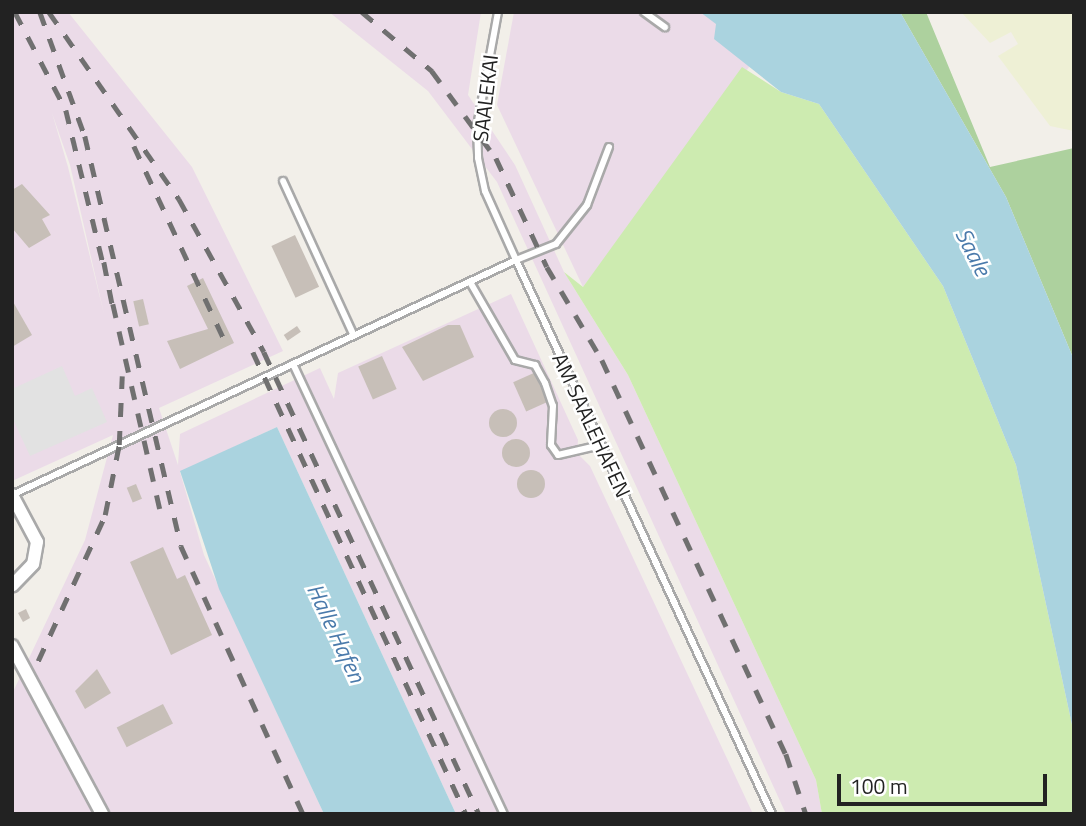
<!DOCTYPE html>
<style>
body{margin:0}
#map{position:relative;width:1086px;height:826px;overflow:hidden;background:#f2efe9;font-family:"Titillium Web",sans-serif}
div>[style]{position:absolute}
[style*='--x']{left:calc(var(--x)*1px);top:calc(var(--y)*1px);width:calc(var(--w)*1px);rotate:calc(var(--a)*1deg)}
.industrial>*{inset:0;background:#ebdbe8}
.farmland>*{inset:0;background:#eef0d5}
.grass>*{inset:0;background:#cdebb0}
.forest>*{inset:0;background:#add19e}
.parking>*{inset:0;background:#e2e2e2}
.water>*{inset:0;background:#aad3df}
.building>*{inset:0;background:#c7bfb8;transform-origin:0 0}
.round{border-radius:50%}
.roads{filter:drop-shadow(2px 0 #a9a9a9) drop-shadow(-2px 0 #a9a9a9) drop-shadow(0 2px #a9a9a9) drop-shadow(0 -2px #a9a9a9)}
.service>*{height:6px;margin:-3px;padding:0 3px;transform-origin:3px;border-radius:3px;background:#fff}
.minor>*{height:12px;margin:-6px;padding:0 6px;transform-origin:6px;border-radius:6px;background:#fff}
.rail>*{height:4.5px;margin-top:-2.25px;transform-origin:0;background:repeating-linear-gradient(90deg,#707070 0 14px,transparent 0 28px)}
span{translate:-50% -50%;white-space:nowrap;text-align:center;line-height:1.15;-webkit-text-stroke:5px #fff;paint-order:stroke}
.street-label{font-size:21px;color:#222}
.water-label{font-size:23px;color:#4a7aab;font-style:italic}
.frame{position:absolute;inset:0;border:14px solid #222;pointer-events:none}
.scale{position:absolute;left:837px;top:774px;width:210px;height:32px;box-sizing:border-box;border:4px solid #222;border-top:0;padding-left:9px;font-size:21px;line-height:24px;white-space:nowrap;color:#222;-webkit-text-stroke:5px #fff;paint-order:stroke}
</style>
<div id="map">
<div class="industrial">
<i style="clip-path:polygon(evenodd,12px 12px,68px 12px,192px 167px,283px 351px,159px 408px,178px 465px,180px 434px,320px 368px,334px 399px,338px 373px,511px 294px,578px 440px,577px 453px,590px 466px,753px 814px,456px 814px,277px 427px,180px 472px,204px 555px,324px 814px,12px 814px,12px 694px,85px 540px,113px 435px,12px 481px,12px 12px,52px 113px,70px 165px,104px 314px,68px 167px,52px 113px)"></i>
<i style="clip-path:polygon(329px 12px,481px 12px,468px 95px,515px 165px,564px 272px,628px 375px,816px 780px,822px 814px,786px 814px,497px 182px,428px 91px)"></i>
<i style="clip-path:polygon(514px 12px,745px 12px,774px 34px,583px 287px,497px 105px)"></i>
</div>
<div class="farmland">
<i style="clip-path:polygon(961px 12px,1074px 12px,1074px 131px,1050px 126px,998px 56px,1018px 44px,1011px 32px,990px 43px)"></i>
</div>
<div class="grass">
<i style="clip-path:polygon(742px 67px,781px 92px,819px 104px,943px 286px,1016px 465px,1074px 734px,1074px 814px,822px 814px,816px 780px,628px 375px,564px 272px,583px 287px)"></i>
</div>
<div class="forest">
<i style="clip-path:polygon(900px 12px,926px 12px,990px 167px,1074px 148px,1074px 360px,1006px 197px)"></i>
</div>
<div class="parking">
<i style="clip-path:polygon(62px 366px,75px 396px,92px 388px,107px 422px,30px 456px,12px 417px,12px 389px)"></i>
</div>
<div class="water">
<i style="clip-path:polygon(700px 12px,900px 12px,1006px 197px,1074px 360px,1074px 734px,1016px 465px,943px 286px,819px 104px,781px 92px,714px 39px,716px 24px)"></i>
<i style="clip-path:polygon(277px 427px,456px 814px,324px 814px,219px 589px,180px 471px)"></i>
</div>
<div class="building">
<i style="clip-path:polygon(22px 184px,50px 215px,42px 219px,51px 235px,29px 248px,12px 228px,12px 190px)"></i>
<i style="left:295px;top:235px;width:57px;height:26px;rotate:65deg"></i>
<i style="clip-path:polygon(203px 278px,234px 343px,180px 369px,167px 341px,208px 329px,187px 286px)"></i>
<i style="left:143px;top:299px;width:26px;height:10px;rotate:77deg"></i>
<i style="clip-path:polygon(12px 300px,32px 335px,12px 347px)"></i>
<i style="clip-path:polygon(448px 325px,460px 325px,474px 357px,423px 381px,402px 347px)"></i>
<i style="left:297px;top:326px;width:7px;height:16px;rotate:56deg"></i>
<i style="left:382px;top:356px;width:36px;height:26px;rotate:66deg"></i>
<i style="left:536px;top:372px;width:32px;height:25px;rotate:66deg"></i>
<i class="round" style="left:489px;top:409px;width:28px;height:28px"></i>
<i class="round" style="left:502px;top:439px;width:28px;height:28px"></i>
<i class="round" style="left:517px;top:470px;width:28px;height:28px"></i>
<i style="left:136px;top:484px;width:16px;height:10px;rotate:68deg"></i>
<i style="clip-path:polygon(163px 547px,177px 579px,185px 575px,212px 635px,171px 655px,130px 562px)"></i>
<i style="clip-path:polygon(26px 609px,30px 618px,23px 622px,18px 613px)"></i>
<i style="clip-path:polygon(97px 669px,111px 693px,85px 709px,75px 691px)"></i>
<i style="left:163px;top:704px;width:22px;height:52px;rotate:63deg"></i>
</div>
<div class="roads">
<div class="service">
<i style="--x:498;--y:12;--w:116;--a:100.4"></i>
<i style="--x:477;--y:126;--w:32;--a:88"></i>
<i style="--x:478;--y:158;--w:34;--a:78"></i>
<i style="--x:485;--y:191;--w:76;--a:65.8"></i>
<i style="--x:516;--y:260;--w:43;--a:-21.8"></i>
<i style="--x:556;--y:244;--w:50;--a:-51.5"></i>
<i style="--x:587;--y:205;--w:62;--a:-69.2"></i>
<i style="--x:644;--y:12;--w:26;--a:36"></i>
<i style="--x:283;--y:181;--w:170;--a:65.4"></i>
<i style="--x:470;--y:282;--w:90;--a:60"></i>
<i style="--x:515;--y:360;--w:21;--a:14"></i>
<i style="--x:535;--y:365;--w:21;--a:61"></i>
<i style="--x:545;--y:383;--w:24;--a:71"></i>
<i style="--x:553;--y:406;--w:39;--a:93"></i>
<i style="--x:551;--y:445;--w:12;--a:55"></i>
<i style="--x:558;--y:455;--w:44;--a:-13.1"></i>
<i style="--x:293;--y:364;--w:497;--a:64.9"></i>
<i style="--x:14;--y:494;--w:554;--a:-24.99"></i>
<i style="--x:516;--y:260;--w:610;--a:65.2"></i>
</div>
<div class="minor">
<i style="--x:12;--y:495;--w:53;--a:62"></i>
<i style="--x:37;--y:542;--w:22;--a:100"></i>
<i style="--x:33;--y:564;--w:30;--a:134"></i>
<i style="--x:12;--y:646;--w:191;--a:61.8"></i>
</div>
</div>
<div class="rail">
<i style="--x:15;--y:12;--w:110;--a:62.5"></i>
<i style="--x:66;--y:110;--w:166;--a:76.4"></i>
<i style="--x:40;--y:12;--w:132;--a:70.1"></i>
<i style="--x:85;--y:136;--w:421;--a:76.8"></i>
<i style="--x:181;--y:546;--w:294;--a:65.5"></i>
<i style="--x:49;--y:12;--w:228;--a:55.2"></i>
<i style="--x:179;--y:199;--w:175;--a:60.9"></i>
<i style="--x:264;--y:352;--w:510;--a:65.04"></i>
<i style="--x:362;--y:12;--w:92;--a:40.1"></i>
<i style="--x:432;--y:71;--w:108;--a:53.7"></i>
<i style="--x:496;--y:158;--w:120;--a:64.9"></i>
<i style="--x:547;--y:267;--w:108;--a:59.4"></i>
<i style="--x:602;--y:360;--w:435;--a:65"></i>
<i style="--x:786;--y:754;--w:63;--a:71.6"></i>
<i style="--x:134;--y:146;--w:215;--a:65"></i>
<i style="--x:104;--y:262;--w:52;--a:78.9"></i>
<i style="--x:113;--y:304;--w:224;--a:77.1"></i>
<i style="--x:253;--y:352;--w:509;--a:65.25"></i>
<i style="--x:38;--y:661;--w:161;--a:-65.3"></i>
<i style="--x:105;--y:515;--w:71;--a:-78.7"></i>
<i style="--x:119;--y:445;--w:69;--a:-87.5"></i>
</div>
<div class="street-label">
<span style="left:485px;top:98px;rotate:-83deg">SAALEKAI</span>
<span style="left:592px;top:425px;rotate:65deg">AM SAALEHAFEN</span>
</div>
<div class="water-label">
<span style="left:973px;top:252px;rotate:63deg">Saale</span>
<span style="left:336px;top:633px;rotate:65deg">Halle Hafen</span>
</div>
<div class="frame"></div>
<div class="scale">100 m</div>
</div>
